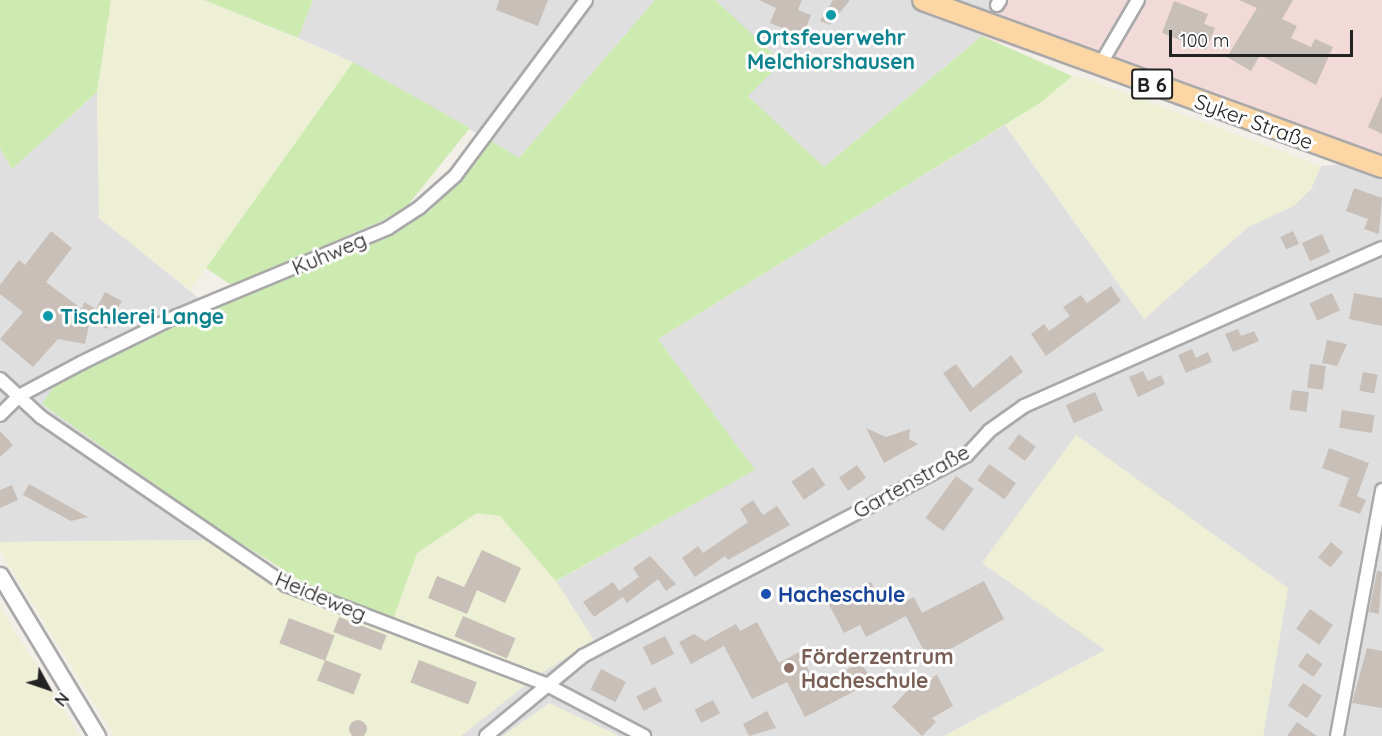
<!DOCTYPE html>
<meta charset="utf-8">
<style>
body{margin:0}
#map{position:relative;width:1382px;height:736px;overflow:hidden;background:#f2efe9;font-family:Quicksand,sans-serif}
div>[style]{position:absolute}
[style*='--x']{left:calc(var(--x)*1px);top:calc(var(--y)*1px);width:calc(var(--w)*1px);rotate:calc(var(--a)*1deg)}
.residential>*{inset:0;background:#e0dfdf}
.commercial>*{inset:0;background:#f2dad9}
.farmland>*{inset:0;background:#eef0d5}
.grass>*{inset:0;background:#cdebb0}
.building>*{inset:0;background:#c7bfb8;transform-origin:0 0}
.round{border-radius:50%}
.roads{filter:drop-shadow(2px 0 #a9a9a9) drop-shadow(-2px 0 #a9a9a9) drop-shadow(0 2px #a9a9a9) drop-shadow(0 -2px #a9a9a9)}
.minor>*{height:12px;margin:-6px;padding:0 6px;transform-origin:6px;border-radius:6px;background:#fff}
.tertiary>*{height:15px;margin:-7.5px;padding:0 7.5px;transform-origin:7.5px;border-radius:7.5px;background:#fff}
.primary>*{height:20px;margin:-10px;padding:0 10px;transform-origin:10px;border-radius:10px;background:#fcd6a4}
.dots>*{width:16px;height:16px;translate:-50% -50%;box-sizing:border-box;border:3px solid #fff;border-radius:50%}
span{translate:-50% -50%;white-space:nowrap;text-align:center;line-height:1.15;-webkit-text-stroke:6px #fff;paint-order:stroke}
.shield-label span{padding:2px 4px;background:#fff;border:2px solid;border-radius:4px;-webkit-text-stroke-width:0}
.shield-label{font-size:20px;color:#222;font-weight:700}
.culture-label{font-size:21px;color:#0d838f;font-weight:700}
.left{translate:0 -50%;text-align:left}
.street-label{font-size:21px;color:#222}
.transit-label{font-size:21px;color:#164399;font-weight:700}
.education-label{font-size:21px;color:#785e54;font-weight:700}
.north{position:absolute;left:18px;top:658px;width:60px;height:60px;-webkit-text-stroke:4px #fff;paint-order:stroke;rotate:130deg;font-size:16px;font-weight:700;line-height:24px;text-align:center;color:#222}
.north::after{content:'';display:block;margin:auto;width:21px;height:27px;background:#222;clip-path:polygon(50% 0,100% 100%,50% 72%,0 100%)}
.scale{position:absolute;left:1169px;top:30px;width:184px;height:27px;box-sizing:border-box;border:3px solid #222;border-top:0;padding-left:8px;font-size:18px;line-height:21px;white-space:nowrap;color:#222;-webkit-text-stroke:4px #fff;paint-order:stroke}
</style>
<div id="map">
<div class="residential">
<i style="clip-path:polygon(313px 0,655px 0,519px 158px,353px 62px,298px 38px)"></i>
<i style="clip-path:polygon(715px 0,1003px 0,982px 36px,824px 167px,748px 96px)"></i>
<i style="clip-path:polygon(97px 92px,100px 218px,212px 309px,56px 384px,42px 404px,203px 519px,206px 540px,0 542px,0 148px,12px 169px)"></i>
<i style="clip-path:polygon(1005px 125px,1144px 319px,1248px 227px,1294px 205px,1311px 189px,1321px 166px,1344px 164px,1382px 178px,1382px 736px,1263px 736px,1288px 588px,1105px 650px,944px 736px,619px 736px,549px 703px,503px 736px,252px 736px,392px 622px,417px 553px,500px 516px,557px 581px,754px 470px,658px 339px)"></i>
</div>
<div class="commercial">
<i style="clip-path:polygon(1003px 0,1382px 0,1382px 178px,982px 36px)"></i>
</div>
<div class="farmland">
<i style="clip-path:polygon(111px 0,204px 0,353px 62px,190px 290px,99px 218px,97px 92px)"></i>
<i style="clip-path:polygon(1072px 76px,1088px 79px,1321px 166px,1311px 189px,1294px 206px,1248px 227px,1144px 319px,1005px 125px)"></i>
<i style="clip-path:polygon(1076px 435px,1288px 588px,1263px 736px,944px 736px,1105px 650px,982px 563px)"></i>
<i style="clip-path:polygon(477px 513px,500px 516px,556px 581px,594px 640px,537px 676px,461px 736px,114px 736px,0 551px,0 542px,206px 540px,267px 580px,318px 592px,417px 553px)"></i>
<i style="clip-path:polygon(0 605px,5px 615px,80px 736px,0 736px)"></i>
<i style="clip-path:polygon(549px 703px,619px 736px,503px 736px)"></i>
</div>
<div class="grass">
<i style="clip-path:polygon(0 0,111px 0,97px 92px,12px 169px,0 148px)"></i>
<i style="clip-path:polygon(204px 0,313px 0,298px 38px)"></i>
<i style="clip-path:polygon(655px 0,715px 0,782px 62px,748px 96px,824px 167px,982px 36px,1072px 76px,1040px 103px,658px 339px,755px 470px,556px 581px,500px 516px,477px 513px,417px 553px,392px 622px,318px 592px,203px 519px,42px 404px,56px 384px,212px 309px,402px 229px,431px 210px,491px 141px,519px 158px)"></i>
<i style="clip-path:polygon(353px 62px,470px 128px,408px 205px,382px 221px,231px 285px,206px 268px)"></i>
</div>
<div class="building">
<i style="clip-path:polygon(499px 0,548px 0,538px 26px,496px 10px)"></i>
<i style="clip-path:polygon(759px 0,802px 0,798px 10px,811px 15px,803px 36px,770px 23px,776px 8px)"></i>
<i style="clip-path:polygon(833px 0,850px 0,830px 25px,820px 21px)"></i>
<i style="clip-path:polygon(1239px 0,1293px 0,1282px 19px,1297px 26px,1291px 38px,1311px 47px,1315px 39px,1333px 47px,1316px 85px,1260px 55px,1251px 71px,1227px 57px,1257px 8px)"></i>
<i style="clip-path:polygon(1174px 1px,1208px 14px,1204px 24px,1215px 28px,1206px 50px,1162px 33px)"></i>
<i style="clip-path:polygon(1382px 95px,1382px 134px,1368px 127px)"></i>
<i style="clip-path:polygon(1354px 188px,1382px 198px,1379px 234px,1364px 229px,1368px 219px,1346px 211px)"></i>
<i style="clip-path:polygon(51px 231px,72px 248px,46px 282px,82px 309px,84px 302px,96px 309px,105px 292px,122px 301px,107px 329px,90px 320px,85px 344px,58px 339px,33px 367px,0 339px,23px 312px,0 294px,0 285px,19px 260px,25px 265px)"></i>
<i style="left:1293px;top:231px;width:14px;height:14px;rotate:65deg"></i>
<i style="left:1322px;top:234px;width:20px;height:22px;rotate:66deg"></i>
<i style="clip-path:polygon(1111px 286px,1121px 301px,1046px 356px,1031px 334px,1044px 324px,1049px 331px,1070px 316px,1063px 307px,1081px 295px,1087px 303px)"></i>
<i style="left:1332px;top:293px;width:19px;height:25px;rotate:65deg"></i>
<i style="clip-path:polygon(1354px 293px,1382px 298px,1382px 326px,1349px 319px)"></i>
<i style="clip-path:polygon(1238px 329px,1241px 336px,1254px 331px,1259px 341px,1233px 352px,1225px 334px)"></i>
<i style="clip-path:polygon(1327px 340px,1347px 344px,1337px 366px,1322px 363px)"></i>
<i style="clip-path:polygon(1192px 349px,1196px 358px,1208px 352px,1212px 362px,1186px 373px,1178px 355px)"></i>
<i style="clip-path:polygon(1011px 355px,1023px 372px,970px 412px,943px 373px,956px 364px,973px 388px)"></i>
<i style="left:1310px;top:364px;width:16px;height:24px;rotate:7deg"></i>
<i style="clip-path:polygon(1143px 371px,1148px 381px,1161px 375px,1165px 384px,1138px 397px,1129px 377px)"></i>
<i style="left:1363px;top:372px;width:15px;height:19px;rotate:11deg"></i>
<i style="left:1292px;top:390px;width:17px;height:20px;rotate:7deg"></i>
<i style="left:1095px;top:392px;width:20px;height:32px;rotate:66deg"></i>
<i style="left:1342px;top:410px;width:33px;height:18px;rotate:9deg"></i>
<i style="clip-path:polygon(866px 428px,886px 437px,910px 429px,909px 439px,918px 444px,884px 463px)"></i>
<i style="clip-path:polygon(0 431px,13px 445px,0 457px)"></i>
<i style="left:1019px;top:434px;width:21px;height:18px;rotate:37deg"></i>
<i style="clip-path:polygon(1329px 448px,1369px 463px,1357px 496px,1366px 500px,1360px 514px,1339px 506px,1349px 478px,1322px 468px)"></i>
<i style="left:989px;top:464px;width:33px;height:20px;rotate:35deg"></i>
<i style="left:857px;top:465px;width:16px;height:22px;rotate:55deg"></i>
<i style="left:813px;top:467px;width:22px;height:26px;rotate:56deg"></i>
<i style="left:956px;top:476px;width:22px;height:52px;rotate:36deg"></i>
<i style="clip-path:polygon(29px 484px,88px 517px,71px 521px,23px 495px)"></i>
<i style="clip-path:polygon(12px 485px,18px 500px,0 508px,0 490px)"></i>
<i style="clip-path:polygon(753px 500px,763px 515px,777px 506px,790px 525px,728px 560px,725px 556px,695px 577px,682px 558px,698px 546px,703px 553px,748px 522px,740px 509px)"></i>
<i style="left:1331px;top:542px;width:16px;height:20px;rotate:40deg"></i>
<i style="clip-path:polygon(482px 550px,521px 568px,505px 603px,477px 590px,467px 614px,428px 598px,437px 576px,464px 587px)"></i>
<i style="clip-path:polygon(650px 556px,676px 584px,666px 591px,658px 579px,627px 603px,623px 597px,594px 617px,583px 602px,613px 582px,619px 591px,639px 577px,633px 568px)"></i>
<i style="clip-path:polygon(1377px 571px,1382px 572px,1379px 614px,1369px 612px)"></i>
<i style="clip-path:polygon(984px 581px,1004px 619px,929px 661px,906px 616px,866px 637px,860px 625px,844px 633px,827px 601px,871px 582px,879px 599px,891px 593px,898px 605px,914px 597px,922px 613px)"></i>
<i style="left:1310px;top:609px;width:28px;height:24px;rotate:35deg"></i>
<i style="left:463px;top:616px;width:57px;height:22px;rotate:23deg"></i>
<i style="left:339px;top:617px;width:51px;height:16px;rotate:21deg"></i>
<i style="left:289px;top:618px;width:49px;height:27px;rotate:21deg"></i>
<i style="clip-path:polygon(757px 622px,779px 663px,799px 652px,812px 677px,821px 683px,861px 662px,872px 682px,805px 717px,787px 682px,752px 699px,724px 646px,691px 664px,679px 642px,694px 634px,705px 641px,736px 624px,740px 631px)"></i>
<i style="left:665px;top:636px;width:20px;height:25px;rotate:63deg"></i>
<i style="clip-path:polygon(1367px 648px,1382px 651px,1382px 708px,1352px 703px)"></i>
<i style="left:1307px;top:653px;width:19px;height:16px;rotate:35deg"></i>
<i style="left:325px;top:660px;width:39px;height:22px;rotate:21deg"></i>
<i style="left:419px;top:660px;width:62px;height:24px;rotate:21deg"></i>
<i style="left:601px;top:669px;width:28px;height:23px;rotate:27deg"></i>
<i style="clip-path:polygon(937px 675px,953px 706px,932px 718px,936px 722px,922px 736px,892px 707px,909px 689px)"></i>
<i style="left:1303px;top:683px;width:23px;height:27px;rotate:34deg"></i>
<i style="left:655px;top:687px;width:16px;height:21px;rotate:63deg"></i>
<i style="left:713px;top:700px;width:15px;height:21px;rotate:62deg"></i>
<i style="clip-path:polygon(767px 711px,776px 728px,749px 736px,743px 724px)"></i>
<i class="round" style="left:349px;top:720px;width:18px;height:18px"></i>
<i style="clip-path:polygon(1297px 722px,1317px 736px,1287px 736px)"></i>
</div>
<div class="roads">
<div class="minor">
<i style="--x:997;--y:5;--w:6;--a:-59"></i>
<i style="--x:1100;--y:65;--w:75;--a:-59.7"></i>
<i style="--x:0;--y:379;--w:56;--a:42.8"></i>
<i style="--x:41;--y:417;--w:297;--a:34.4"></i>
<i style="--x:286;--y:585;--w:277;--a:20.9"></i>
<i style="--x:545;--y:684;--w:112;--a:27.7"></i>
<i style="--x:0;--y:415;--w:27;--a:-45"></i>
<i style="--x:19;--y:396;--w:70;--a:-28"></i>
<i style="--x:81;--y:363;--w:107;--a:-26.1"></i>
<i style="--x:177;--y:316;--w:229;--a:-22.6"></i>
<i style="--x:388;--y:228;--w:38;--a:-33"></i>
<i style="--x:420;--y:207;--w:47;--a:-41.5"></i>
<i style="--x:455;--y:176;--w:219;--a:-53.3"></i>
<i style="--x:486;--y:736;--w:126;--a:-39.5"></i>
<i style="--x:583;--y:656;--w:433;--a:-27.6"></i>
<i style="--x:967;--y:455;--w:33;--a:-47"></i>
<i style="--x:989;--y:431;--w:43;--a:-35.5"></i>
<i style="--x:1024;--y:406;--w:391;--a:-23.8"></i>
<i style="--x:1337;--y:736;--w:250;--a:-79.6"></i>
</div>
<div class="tertiary">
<i style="--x:0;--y:575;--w:188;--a:58.9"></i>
</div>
<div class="primary">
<i style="--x:923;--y:0;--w:488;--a:20"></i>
</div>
</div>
<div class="dots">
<i style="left:831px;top:15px;background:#0f9aa8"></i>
<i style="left:48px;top:316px;background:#0f9aa8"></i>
<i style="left:766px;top:594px;background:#1a4fb4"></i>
<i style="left:789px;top:668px;background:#8d6e63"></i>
</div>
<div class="shield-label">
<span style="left:1152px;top:84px">B 6</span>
</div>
<div class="culture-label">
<span style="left:831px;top:49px">Ortsfeuerwehr<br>Melchiorshausen</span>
<span class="left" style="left:60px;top:316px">Tischlerei Lange</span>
</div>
<div class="street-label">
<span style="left:1254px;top:121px;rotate:20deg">Syker Straße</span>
<span style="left:329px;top:253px;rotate:-23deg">Kuhweg</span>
<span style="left:911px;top:481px;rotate:-29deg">Gartenstraße</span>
<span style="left:321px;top:596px;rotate:23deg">Heideweg</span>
</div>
<div class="transit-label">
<span class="left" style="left:778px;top:594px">Hacheschule</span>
</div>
<div class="education-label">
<span class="left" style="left:801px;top:668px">Förderzentrum<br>Hacheschule</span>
</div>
<div class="north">N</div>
<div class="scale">100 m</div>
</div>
